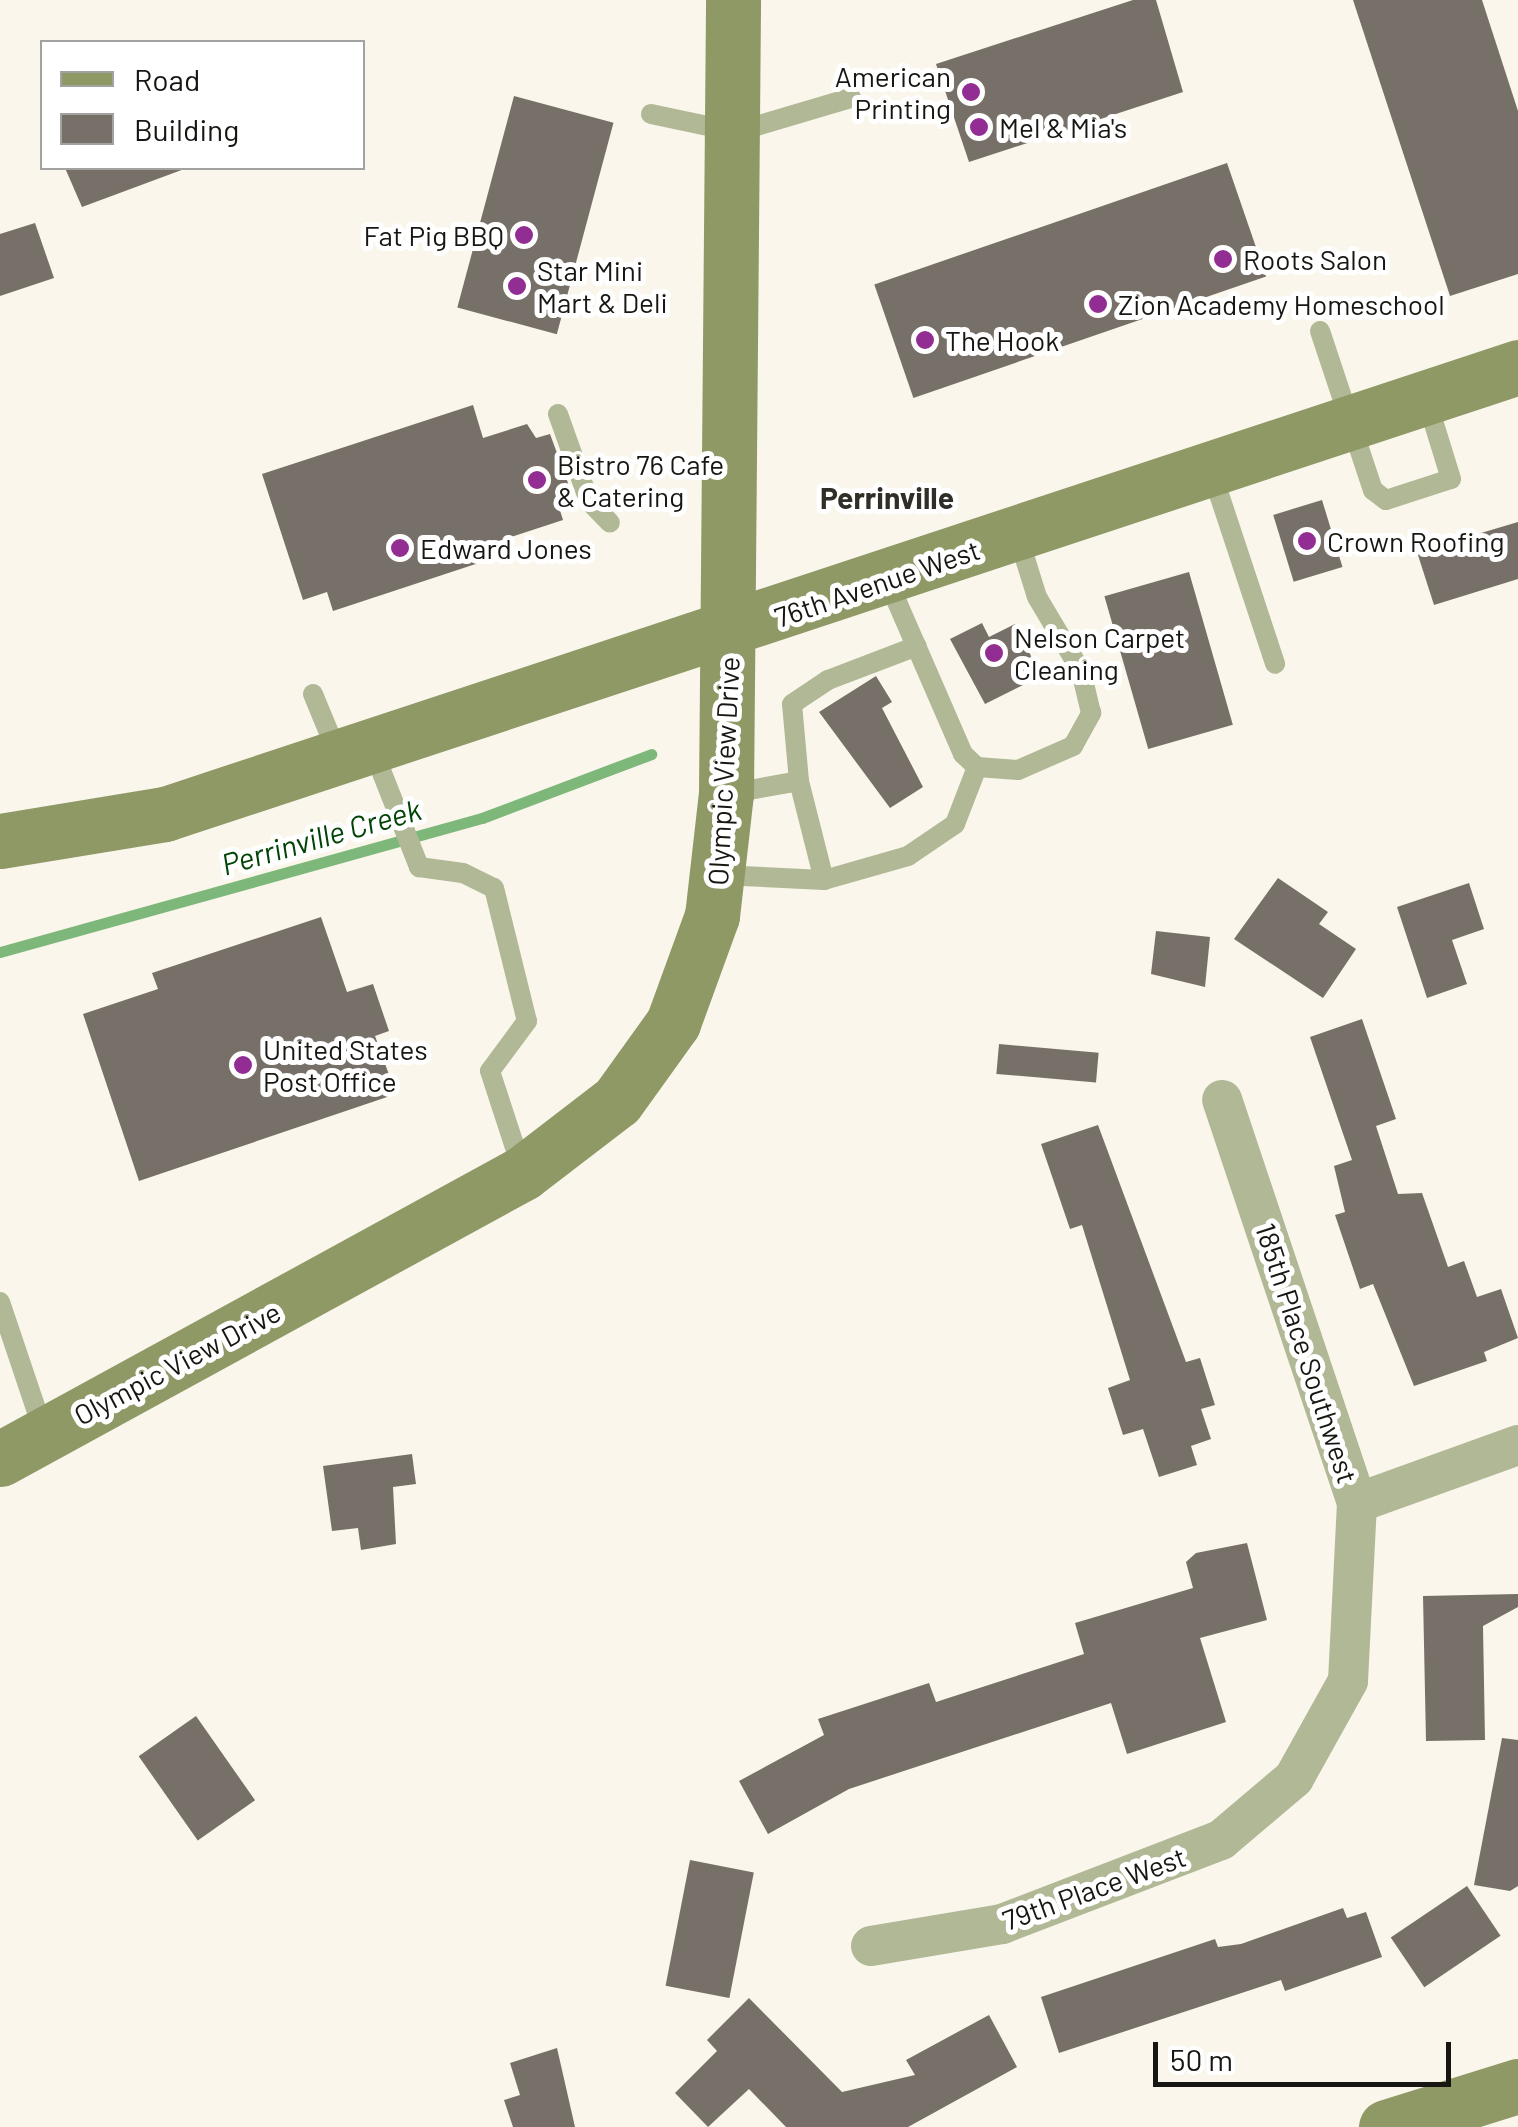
<!DOCTYPE html>
<style>
body{margin:0}
#map{position:relative;width:1518px;height:2127px;overflow:hidden;background:#faf6eb;font-family:Barlow,sans-serif}
div>[style]{position:absolute}
[style*='--x']{left:calc(var(--x)*1px);top:calc(var(--y)*1px);width:calc(var(--w)*1px);rotate:calc(var(--a)*1deg)}
.stream>*{height:11px;margin:-5.5px;padding:0 5.5px;transform-origin:5.5px;border-radius:5.5px;background:#7db87a}
.building>*{inset:0;background:#777068;transform-origin:0 0}
.lane>*{height:20px;margin:-10px;padding:0 10px;transform-origin:10px;border-radius:10px;background:#b0b895}
.street>*{height:40px;margin:-20px;padding:0 20px;transform-origin:20px;border-radius:20px;background:#b0b895}
.secondary>*{height:55px;margin:-27.5px;padding:0 27.5px;transform-origin:27.5px;border-radius:27.5px;background:#8e9965}
.dots>*{width:28px;height:28px;translate:-50% -50%;box-sizing:border-box;border:5px solid #fff;border-radius:50%}
span{translate:-50% -50%;white-space:nowrap;text-align:center;line-height:1.15;-webkit-text-stroke:10px #fff;paint-order:stroke}
.poi-label{font-size:28px;color:#171612}
.right{translate:-100% -50%;text-align:right}
.left{translate:0 -50%;text-align:left}
.street-label{font-size:28px;color:#171612}
.neighbourhood-label{font-size:30px;color:#302e26;font-weight:700}
.water-label{font-size:30px;color:#024406;font-style:italic}
.legend{position:absolute;left:40px;top:40px;width:325px;height:130px;box-sizing:border-box;background:#fff;border:2px solid #a2a2a0;margin:0;padding:12px 18px;list-style:none;font-size:30px;color:#171612}
.legend li{display:flex;align-items:center;gap:20px;height:50px}
.legend b{width:50px;border:2px solid #a2a2a0}
.scale{position:absolute;left:1153px;top:2042px;width:298px;height:45px;box-sizing:border-box;border:5px solid #171612;border-top:0;padding-left:12px;font-size:30px;line-height:35px;white-space:nowrap;color:#171612;-webkit-text-stroke:8px #fff;paint-order:stroke}
</style>
<div id="map">
<div class="stream">
<i style="--x:0;--y:952;--w:500;--a:-15.54"></i>
<i style="--x:482;--y:818;--w:181;--a:-20.7"></i>
</div>
<div class="building">
<i style="clip-path:polygon(1133px 0,1156px 0,1183px 92px,969px 162px,936px 64px)"></i>
<i style="clip-path:polygon(1353px 0,1482px 0,1518px 111px,1518px 274px,1450px 296px)"></i>
<i style="left:514px;top:96px;width:103px;height:219px;rotate:15deg"></i>
<i style="left:1227px;top:163px;width:120px;height:373px;rotate:71deg"></i>
<i style="clip-path:polygon(65px 168px,187px 168px,82px 207px)"></i>
<i style="clip-path:polygon(35px 223px,54px 278px,0 296px,0 234px)"></i>
<i style="clip-path:polygon(473px 405px,483px 438px,527px 424px,536px 438px,550px 434px,575px 502px,559px 507px,563px 520px,499px 541px,503px 555px,333px 611px,327px 592px,303px 600px,262px 474px)"></i>
<i style="left:1322px;top:500px;width:70px;height:51px;rotate:73deg"></i>
<i style="clip-path:polygon(1518px 522px,1518px 579px,1434px 605px,1417px 552px)"></i>
<i style="left:1189px;top:572px;width:159px;height:88px;rotate:74deg"></i>
<i style="clip-path:polygon(982px 623px,989px 637px,1015px 624px,1041px 676px,985px 704px,950px 639px)"></i>
<i style="clip-path:polygon(876px 676px,892px 702px,882px 708px,923px 787px,890px 808px,819px 712px)"></i>
<i style="clip-path:polygon(1278px 878px,1328px 912px,1319px 924px,1356px 949px,1323px 998px,1234px 939px)"></i>
<i style="clip-path:polygon(1469px 883px,1484px 929px,1452px 940px,1467px 984px,1427px 998px,1397px 907px)"></i>
<i style="clip-path:polygon(321px 917px,347px 992px,373px 984px,389px 1031px,375px 1036px,396px 1094px,139px 1181px,83px 1014px,158px 989px,152px 973px)"></i>
<i style="clip-path:polygon(1156px 931px,1210px 937px,1205px 987px,1151px 974px)"></i>
<i style="clip-path:polygon(1362px 1019px,1396px 1119px,1376px 1126px,1398px 1194px,1422px 1193px,1448px 1267px,1464px 1261px,1477px 1297px,1501px 1289px,1518px 1338px,1484px 1352px,1487px 1361px,1414px 1386px,1373px 1284px,1360px 1289px,1335px 1215px,1345px 1212px,1334px 1166px,1352px 1160px,1310px 1037px)"></i>
<i style="left:999px;top:1044px;width:100px;height:30px;rotate:5deg"></i>
<i style="clip-path:polygon(1098px 1125px,1186px 1362px,1200px 1358px,1215px 1405px,1201px 1409px,1211px 1439px,1191px 1446px,1197px 1465px,1159px 1477px,1143px 1429px,1123px 1435px,1108px 1388px,1130px 1380px,1082px 1225px,1070px 1229px,1041px 1144px)"></i>
<i style="clip-path:polygon(412px 1454px,416px 1484px,393px 1487px,396px 1544px,361px 1550px,358px 1528px,332px 1531px,323px 1466px)"></i>
<i style="clip-path:polygon(1247px 1543px,1267px 1620px,1200px 1638px,1226px 1722px,1127px 1754px,1111px 1703px,849px 1789px,768px 1834px,739px 1781px,824px 1735px,818px 1719px,929px 1683px,936px 1702px,1084px 1654px,1075px 1623px,1193px 1588px,1186px 1562px,1196px 1553px)"></i>
<i style="clip-path:polygon(1518px 1594px,1518px 1607px,1483px 1626px,1485px 1740px,1426px 1741px,1423px 1596px)"></i>
<i style="left:196px;top:1716px;width:103px;height:70px;rotate:55deg"></i>
<i style="clip-path:polygon(1502px 1738px,1518px 1740px,1518px 1886px,1510px 1891px,1474px 1885px)"></i>
<i style="left:690px;top:1860px;width:65px;height:128px;rotate:11deg"></i>
<i style="left:1467px;top:1886px;width:60px;height:92px;rotate:56deg"></i>
<i style="clip-path:polygon(1343px 1908px,1347px 1918px,1366px 1912px,1382px 1957px,1285px 1991px,1281px 1980px,1059px 2053px,1041px 1997px,1215px 1939px,1218px 1947px,1241px 1944px)"></i>
<i style="clip-path:polygon(749px 1998px,842px 2092px,915px 2075px,906px 2060px,989px 2015px,1017px 2067px,908px 2127px,786px 2127px,749px 2089px,708px 2127px,675px 2093px,717px 2051px,707px 2040px)"></i>
<i style="clip-path:polygon(557px 2048px,575px 2127px,513px 2127px,504px 2100px,520px 2095px,510px 2063px)"></i>
</div>
<div class="lane">
<i style="--x:651;--y:114;--w:87;--a:12"></i>
<i style="--x:736;--y:132;--w:120;--a:-16.5"></i>
<i style="--x:1320;--y:331;--w:168;--a:71.6"></i>
<i style="--x:1373;--y:490;--w:16;--a:38"></i>
<i style="--x:1386;--y:500;--w:68;--a:-17.9"></i>
<i style="--x:1451;--y:479;--w:82;--a:-107.1"></i>
<i style="--x:558;--y:414;--w:92;--a:70.4"></i>
<i style="--x:589;--y:501;--w:30;--a:46"></i>
<i style="--x:1212;--y:473;--w:201;--a:71.7"></i>
<i style="--x:887;--y:579;--w:191;--a:66.5"></i>
<i style="--x:963;--y:754;--w:19;--a:43"></i>
<i style="--x:977;--y:767;--w:41;--a:4.2"></i>
<i style="--x:1018;--y:770;--w:60;--a:-23.6"></i>
<i style="--x:1073;--y:746;--w:38;--a:-61"></i>
<i style="--x:1091;--y:713;--w:43;--a:-103.4"></i>
<i style="--x:1081;--y:671;--w:86;--a:-120.7"></i>
<i style="--x:1037;--y:597;--w:64;--a:-107.3"></i>
<i style="--x:313;--y:694;--w:68;--a:67.6"></i>
<i style="--x:373;--y:750;--w:126;--a:68.5"></i>
<i style="--x:419;--y:867;--w:44;--a:7.8"></i>
<i style="--x:463;--y:873;--w:34;--a:26"></i>
<i style="--x:494;--y:888;--w:137;--a:76.1"></i>
<i style="--x:527;--y:1021;--w:62;--a:126.5"></i>
<i style="--x:490;--y:1071;--w:106;--a:71.9"></i>
<i style="--x:727;--y:794;--w:73;--a:-10.2"></i>
<i style="--x:721;--y:875;--w:103;--a:2.8"></i>
<i style="--x:824;--y:880;--w:87;--a:-15.9"></i>
<i style="--x:908;--y:856;--w:57;--a:-34.2"></i>
<i style="--x:955;--y:824;--w:61;--a:-68.9"></i>
<i style="--x:824;--y:880;--w:102;--a:-104.2"></i>
<i style="--x:799;--y:781;--w:77;--a:-95.2"></i>
<i style="--x:792;--y:704;--w:43;--a:-33.7"></i>
<i style="--x:828;--y:680;--w:95;--a:-20.9"></i>
<i style="--x:0;--y:1302;--w:138;--a:71.4"></i>
</div>
<div class="street">
<i style="--x:1357;--y:1503;--w:171;--a:-19.8"></i>
<i style="--x:871;--y:1946;--w:133;--a:-9.5"></i>
<i style="--x:1002;--y:1924;--w:235;--a:-21"></i>
<i style="--x:1221;--y:1840;--w:96;--a:-40.3"></i>
<i style="--x:1294;--y:1778;--w:111;--a:-60.9"></i>
<i style="--x:1348;--y:1681;--w:178;--a:-87.1"></i>
<i style="--x:1357;--y:1503;--w:425;--a:-108.5"></i>
</div>
<div class="secondary">
<i style="--x:0;--y:841;--w:167;--a:-9.3"></i>
<i style="--x:165;--y:814;--w:1425;--a:-18.28"></i>
<i style="--x:0;--y:1459;--w:596;--a:-28.67"></i>
<i style="--x:523;--y:1173;--w:118;--a:-37.5"></i>
<i style="--x:617;--y:1101;--w:96;--a:-54.3"></i>
<i style="--x:673;--y:1023;--w:114;--a:-70"></i>
<i style="--x:712;--y:916;--w:123;--a:-83.5"></i>
<i style="--x:726;--y:794;--w:794;--a:-89.49"></i>
<i style="--x:1386;--y:2127;--w:138;--a:-17.3"></i>
</div>
<div class="dots">
<i style="left:971px;top:92px;background:#912d93"></i>
<i style="left:979px;top:127px;background:#912d93"></i>
<i style="left:524px;top:235px;background:#912d93"></i>
<i style="left:1223px;top:259px;background:#912d93"></i>
<i style="left:517px;top:286px;background:#912d93"></i>
<i style="left:1098px;top:304px;background:#912d93"></i>
<i style="left:925px;top:340px;background:#912d93"></i>
<i style="left:537px;top:480px;background:#912d93"></i>
<i style="left:1307px;top:541px;background:#912d93"></i>
<i style="left:400px;top:548px;background:#912d93"></i>
<i style="left:994px;top:653px;background:#912d93"></i>
<i style="left:243px;top:1065px;background:#912d93"></i>
</div>
<div class="poi-label">
<span class="right" style="left:951px;top:92px">American<br>Printing</span>
<span class="left" style="left:999px;top:127px">Mel &amp; Mia's</span>
<span class="right" style="left:504px;top:235px">Fat Pig BBQ</span>
<span class="left" style="left:1243px;top:259px">Roots Salon</span>
<span class="left" style="left:537px;top:286px">Star Mini<br>Mart &amp; Deli</span>
<span class="left" style="left:1118px;top:304px">Zion Academy Homeschool</span>
<span class="left" style="left:945px;top:340px">The Hook</span>
<span class="left" style="left:557px;top:480px">Bistro 76 Cafe<br>&amp; Catering</span>
<span class="left" style="left:1327px;top:541px">Crown Roofing</span>
<span class="left" style="left:420px;top:548px">Edward Jones</span>
<span class="left" style="left:1014px;top:653px">Nelson Carpet<br>Cleaning</span>
<span class="left" style="left:263px;top:1065px">United States<br>Post Office</span>
</div>
<div class="street-label">
<span style="left:877px;top:583px;rotate:-19deg">76th Avenue West</span>
<span style="left:723px;top:771px;rotate:-87deg">Olympic View Drive</span>
<span style="left:1307px;top:1353px;rotate:72deg">185th Place Southwest</span>
<span style="left:177px;top:1363px;rotate:-28deg">Olympic View Drive</span>
<span style="left:1094px;top:1888px;rotate:-20deg">79th Place West</span>
</div>
<div class="neighbourhood-label">
<span style="left:887px;top:497px">Perrinville</span>
</div>
<div class="water-label">
<span style="left:321px;top:836px;rotate:-16deg">Perrinville Creek</span>
</div>
<ul class="legend">
<li><b style="height:12px;background:#8e9965"></b>Road</li>
<li><b style="height:28px;background:#777068"></b>Building</li>
</ul>
<div class="scale">50 m</div>
</div>
